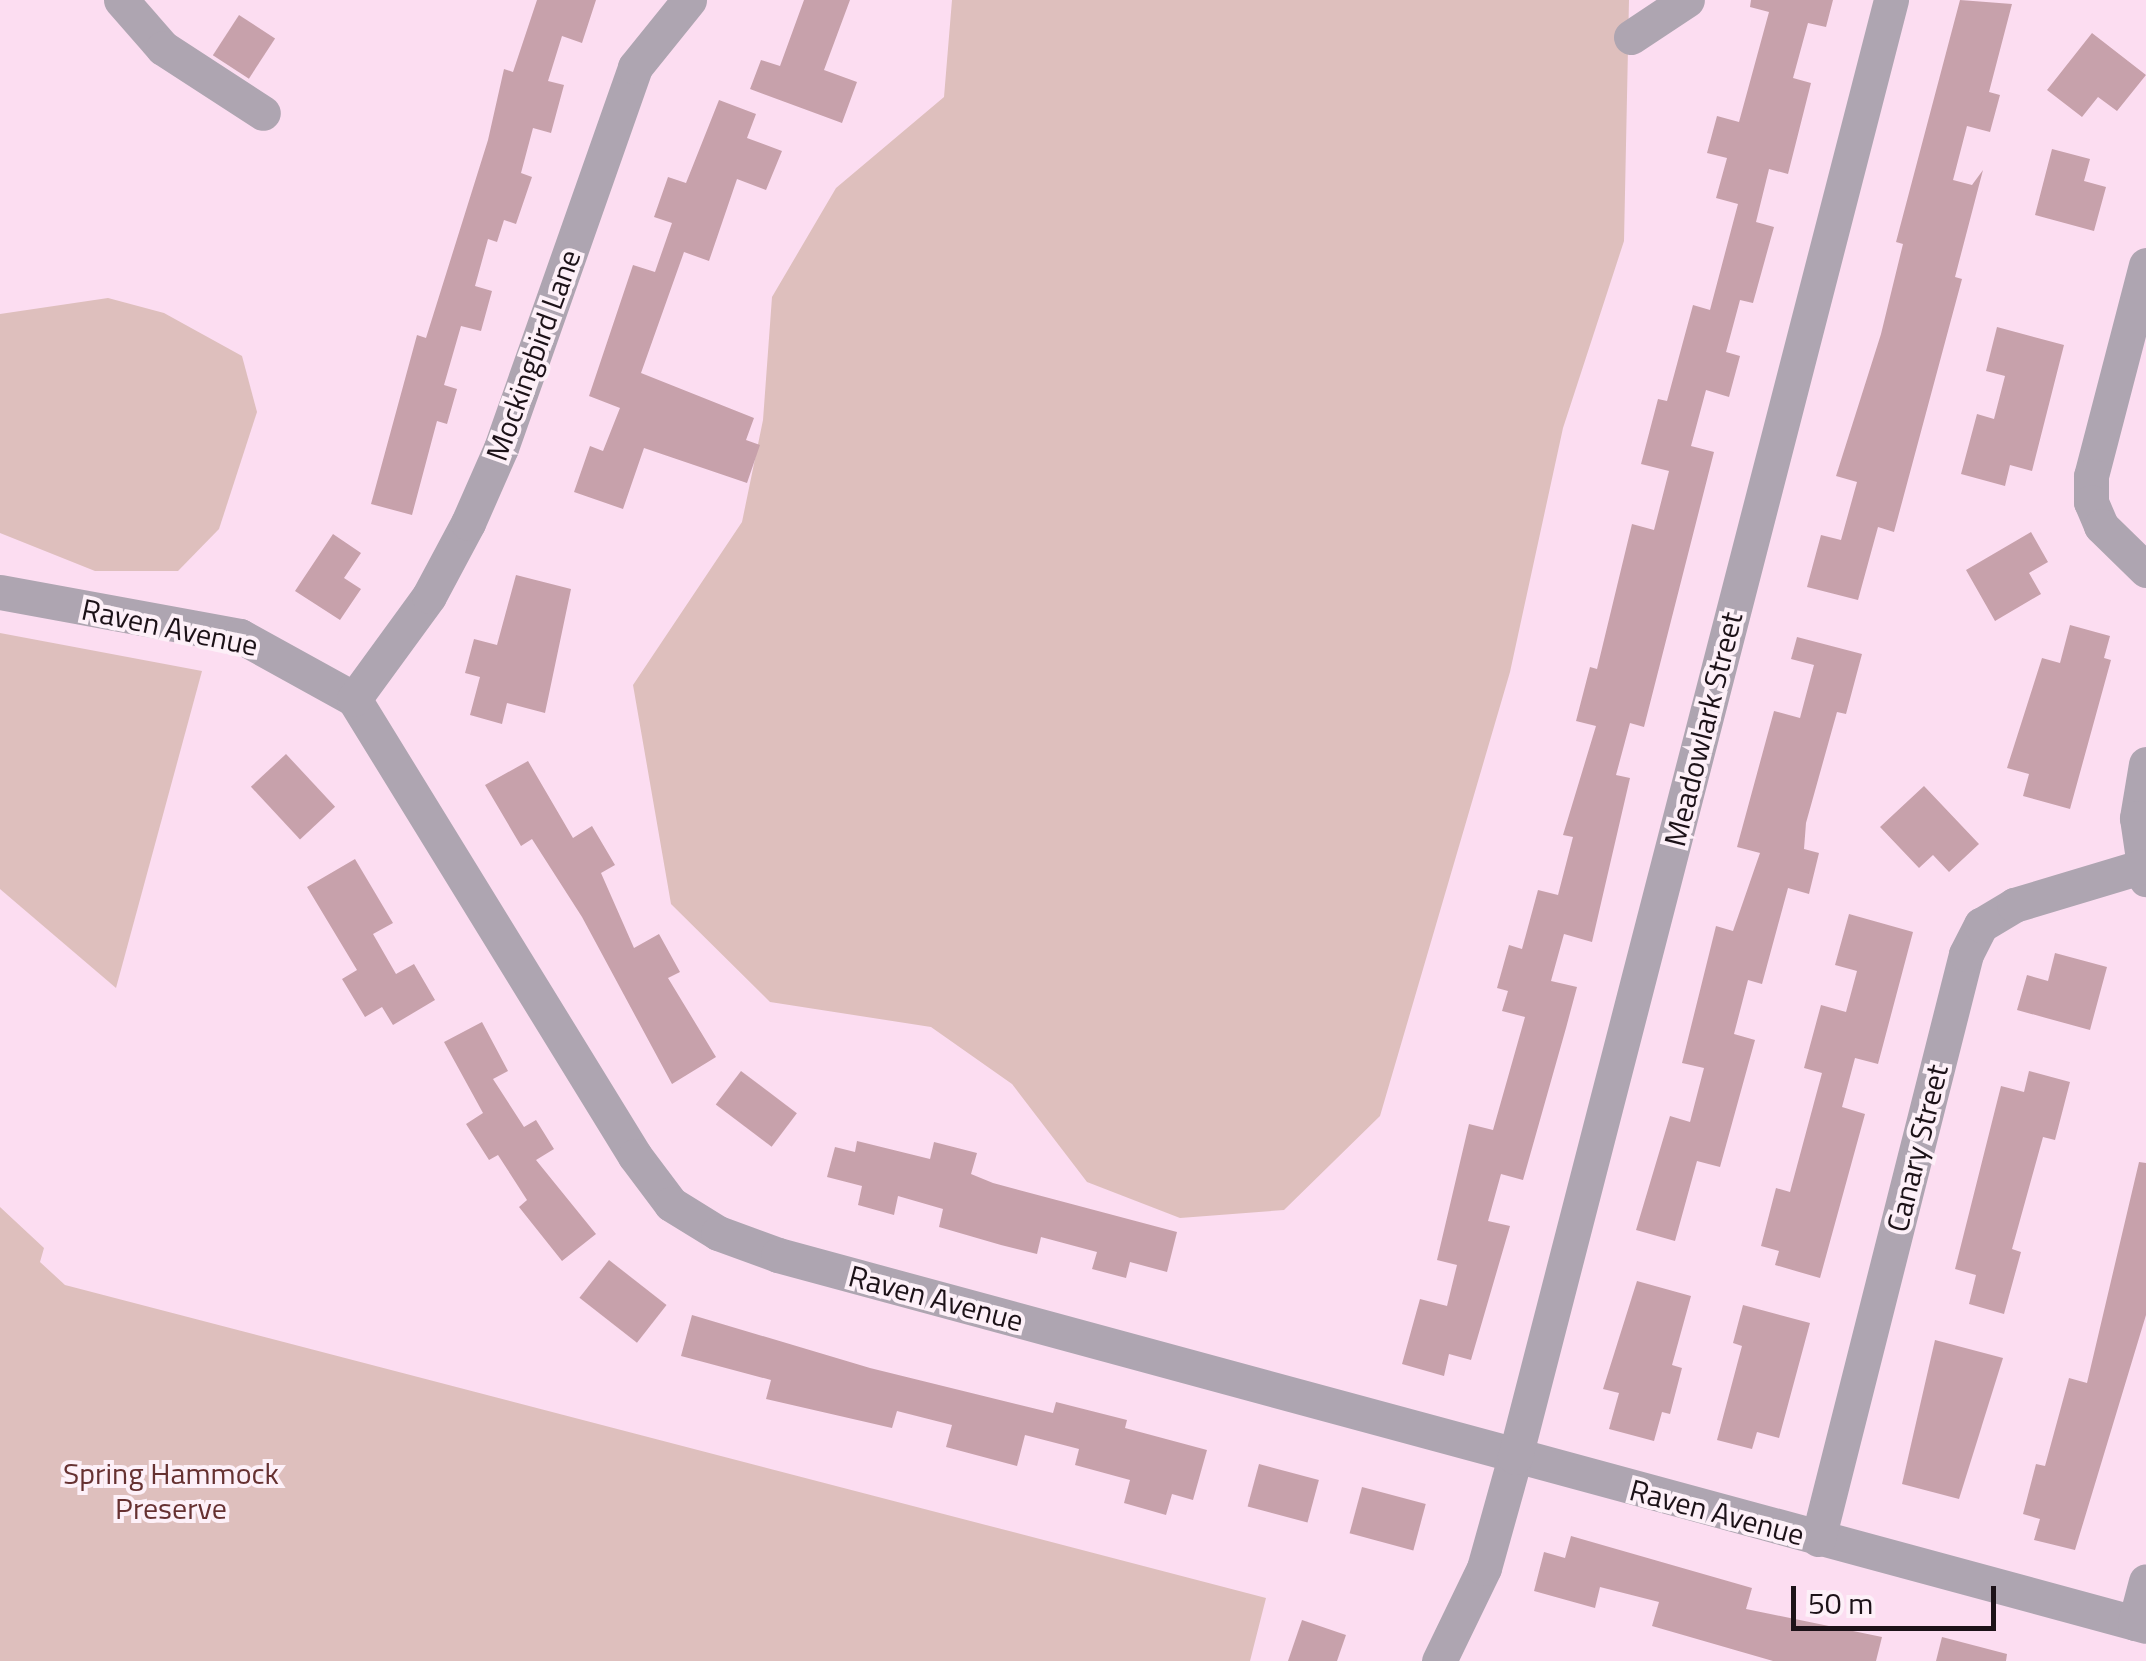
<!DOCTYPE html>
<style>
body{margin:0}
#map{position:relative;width:2146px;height:1661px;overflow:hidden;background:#fcddf1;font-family:"Titillium Web",sans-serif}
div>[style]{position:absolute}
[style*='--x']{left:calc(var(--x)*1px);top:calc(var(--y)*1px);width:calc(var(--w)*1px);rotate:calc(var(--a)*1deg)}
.green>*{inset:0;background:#debfbd}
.building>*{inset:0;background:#c7a1ab;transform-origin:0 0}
.minor>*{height:35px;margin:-17.5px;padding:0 17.5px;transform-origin:17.5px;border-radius:17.5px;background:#aea5b1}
span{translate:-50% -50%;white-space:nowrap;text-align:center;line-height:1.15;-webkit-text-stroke:8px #fdf0f8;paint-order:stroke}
.street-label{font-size:30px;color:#1c1218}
.park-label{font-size:30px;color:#663131}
.scale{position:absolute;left:1791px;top:1586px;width:205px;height:45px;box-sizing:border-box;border:5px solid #1c1218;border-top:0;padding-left:12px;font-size:30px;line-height:35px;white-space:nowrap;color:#1c1218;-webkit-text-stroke:8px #fdf0f8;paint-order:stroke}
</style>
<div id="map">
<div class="green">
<i style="clip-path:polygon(952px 0,1629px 0,1624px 241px,1563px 428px,1510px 672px,1380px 1116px,1284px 1210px,1180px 1218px,1087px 1182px,1012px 1084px,931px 1027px,770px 1002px,671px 904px,633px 685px,742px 522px,763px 420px,772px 297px,836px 188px,944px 97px)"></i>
<i style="clip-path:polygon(108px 298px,164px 313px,242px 356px,257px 412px,219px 529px,178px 571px,95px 571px,0 533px,0 314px)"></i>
<i style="clip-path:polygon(0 633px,202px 671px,116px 988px,0 889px)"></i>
<i style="clip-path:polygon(0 1207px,44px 1248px,40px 1262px,65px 1285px,1266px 1598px,1250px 1661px,0 1661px)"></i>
</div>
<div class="building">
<i style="clip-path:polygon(537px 0,596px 0,582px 43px,562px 36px,548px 81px,564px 85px,551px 133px,533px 128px,521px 173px,532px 177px,516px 224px,504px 220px,497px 242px,488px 239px,475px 286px,492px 291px,481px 331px,461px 326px,444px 385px,457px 389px,447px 424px,437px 421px,412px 515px,371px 504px,417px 335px,426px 338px,488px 140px,504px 69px,513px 72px)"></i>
<i style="clip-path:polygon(804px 0,850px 0,824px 70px,857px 82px,842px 123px,750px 89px,761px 60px,780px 66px)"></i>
<i style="clip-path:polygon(1751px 0,1833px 0,1826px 27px,1808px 23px,1793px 78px,1811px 83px,1788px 174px,1769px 169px,1756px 222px,1774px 227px,1753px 303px,1740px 300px,1726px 352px,1740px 356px,1729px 397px,1706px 390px,1691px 446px,1714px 452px,1644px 727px,1630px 723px,1616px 775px,1630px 778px,1592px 942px,1564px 934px,1551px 981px,1577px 987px,1566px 1028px,1523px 1180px,1501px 1174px,1488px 1221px,1510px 1226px,1471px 1360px,1449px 1354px,1444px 1376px,1402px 1364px,1420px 1299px,1447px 1306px,1457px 1265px,1437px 1260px,1469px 1124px,1493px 1130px,1525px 1017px,1502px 1011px,1508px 991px,1497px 988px,1509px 945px,1522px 949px,1538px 890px,1558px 895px,1573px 837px,1563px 835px,1596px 726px,1576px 721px,1590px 667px,1597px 669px,1632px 524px,1654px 530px,1669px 471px,1641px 464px,1658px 399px,1667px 401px,1693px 305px,1710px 310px,1738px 204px,1716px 198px,1727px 158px,1707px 153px,1717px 116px,1739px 122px,1769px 12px,1750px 7px)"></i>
<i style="clip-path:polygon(1960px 0,2012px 4px,1989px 92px,2000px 95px,1990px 132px,1967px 126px,1953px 180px,1972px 185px,1983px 170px,1955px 277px,1962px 279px,1894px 532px,1878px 527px,1858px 600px,1807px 587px,1821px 535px,1841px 540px,1857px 482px,1836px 476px,1881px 334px,1903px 244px,1896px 242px)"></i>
<i style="left:239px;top:15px;width:43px;height:48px;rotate:33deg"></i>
<i style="clip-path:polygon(2092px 33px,2146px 75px,2117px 111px,2098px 97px,2082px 117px,2047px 90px)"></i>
<i style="clip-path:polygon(719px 100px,756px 114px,747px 138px,782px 151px,766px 190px,737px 179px,709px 261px,684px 252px,641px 373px,754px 418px,746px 440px,760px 445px,747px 483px,644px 448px,623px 509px,574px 492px,590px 446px,603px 451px,620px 408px,589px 396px,633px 265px,655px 272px,672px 223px,654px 217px,668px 177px,686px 183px)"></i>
<i style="clip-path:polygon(2052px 149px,2090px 159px,2084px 181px,2106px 187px,2094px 231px,2035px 215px)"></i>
<i style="clip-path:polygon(1997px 327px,2064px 345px,2032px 471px,2010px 465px,2005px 486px,1961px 474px,1977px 414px,1994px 419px,2005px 376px,1986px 371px)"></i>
<i style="clip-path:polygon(2031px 532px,2048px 562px,2029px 573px,2041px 594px,1995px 621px,1966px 570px)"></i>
<i style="clip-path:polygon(333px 534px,361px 553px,344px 578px,361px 589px,340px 620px,295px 591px)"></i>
<i style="clip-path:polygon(516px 575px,571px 589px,545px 713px,507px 703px,502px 724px,470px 715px,480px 677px,465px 673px,474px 639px,497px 645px)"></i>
<i style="clip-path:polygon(2070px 625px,2110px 636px,2104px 658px,2111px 660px,2070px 809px,2023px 796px,2029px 774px,2007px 768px,2042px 658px,2060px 663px)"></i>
<i style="clip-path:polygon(1797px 637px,1862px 654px,1846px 714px,1837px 712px,1806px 823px,1804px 849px,1819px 853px,1809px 894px,1788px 888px,1762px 984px,1748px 980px,1734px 1034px,1755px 1040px,1720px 1167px,1697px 1161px,1675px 1241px,1636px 1230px,1670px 1116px,1690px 1122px,1704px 1068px,1682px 1063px,1716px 926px,1733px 931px,1760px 853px,1737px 847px,1774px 711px,1800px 718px,1814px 665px,1791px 659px)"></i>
<i style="left:286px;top:754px;width:72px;height:48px;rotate:47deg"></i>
<i style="clip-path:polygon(528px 761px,573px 838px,592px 826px,615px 865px,601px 873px,634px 948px,659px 934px,680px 972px,668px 978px,716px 1057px,672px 1084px,582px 917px,532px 839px,521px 846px,485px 785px)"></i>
<i style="clip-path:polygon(1924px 786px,1979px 844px,1949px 872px,1933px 855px,1919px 868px,1880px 827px)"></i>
<i style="clip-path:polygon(355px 859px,393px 923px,373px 934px,396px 974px,414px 964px,435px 1000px,393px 1025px,382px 1007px,365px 1017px,342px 979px,357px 970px,307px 887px)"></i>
<i style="clip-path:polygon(1849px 914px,1913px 932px,1878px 1064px,1855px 1058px,1842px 1107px,1865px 1114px,1820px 1278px,1775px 1265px,1779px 1251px,1761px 1246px,1776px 1188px,1790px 1192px,1822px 1073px,1804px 1068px,1821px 1005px,1846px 1012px,1857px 971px,1835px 965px)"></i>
<i style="clip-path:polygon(2055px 953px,2107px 967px,2090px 1030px,2017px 1010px,2027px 975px,2048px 981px)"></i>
<i style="clip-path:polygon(482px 1022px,508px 1071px,493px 1079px,524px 1127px,536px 1120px,554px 1149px,536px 1160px,596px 1234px,562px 1261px,519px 1207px,527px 1200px,498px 1155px,489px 1160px,466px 1124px,483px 1113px,444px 1042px)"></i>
<i style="left:741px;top:1071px;width:70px;height:42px;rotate:37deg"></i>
<i style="clip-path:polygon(2029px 1071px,2070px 1082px,2055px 1140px,2043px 1137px,2012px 1249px,2021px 1252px,2004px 1314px,1969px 1304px,1976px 1275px,1955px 1269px,2001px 1086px,2024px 1092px)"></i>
<i style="clip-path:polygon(857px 1141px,930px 1159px,934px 1142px,977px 1153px,971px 1174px,993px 1183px,1177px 1232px,1167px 1272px,1130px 1262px,1126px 1278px,1092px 1269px,1097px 1252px,1041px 1237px,1037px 1254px,1001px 1245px,939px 1227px,943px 1209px,898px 1196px,894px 1215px,858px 1205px,862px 1186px,827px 1177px,835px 1147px,855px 1152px)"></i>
<i style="clip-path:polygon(2139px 1162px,2146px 1163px,2146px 1315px,2075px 1550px,2034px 1540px,2040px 1519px,2023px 1514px,2036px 1464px,2045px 1466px,2069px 1378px,2087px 1383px)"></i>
<i style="left:609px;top:1260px;width:73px;height:48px;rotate:38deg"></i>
<i style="clip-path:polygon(1637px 1281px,1691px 1296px,1672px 1365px,1682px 1368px,1670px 1414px,1662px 1412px,1654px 1441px,1609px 1429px,1619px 1393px,1603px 1389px)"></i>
<i style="clip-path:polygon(1743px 1305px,1810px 1323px,1779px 1438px,1757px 1432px,1752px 1449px,1717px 1440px,1742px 1346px,1733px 1343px)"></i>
<i style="clip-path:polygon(692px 1315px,870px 1368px,1053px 1413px,1056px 1402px,1127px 1420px,1125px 1428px,1207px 1450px,1193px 1500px,1172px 1494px,1166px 1515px,1124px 1503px,1130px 1480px,1075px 1465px,1079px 1449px,1025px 1435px,1017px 1466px,946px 1447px,952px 1425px,897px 1411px,892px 1428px,766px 1399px,771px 1380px,681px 1356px)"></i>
<i style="clip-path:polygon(1935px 1340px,2003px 1358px,1959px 1499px,1902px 1484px)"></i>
<i style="left:1259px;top:1464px;width:62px;height:44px;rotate:15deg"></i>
<i style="left:1362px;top:1487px;width:66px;height:48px;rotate:15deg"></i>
<i style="clip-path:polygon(1571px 1536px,1752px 1588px,1746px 1609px,1882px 1637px,1876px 1661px,1773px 1661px,1652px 1626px,1659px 1602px,1600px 1587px,1595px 1608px,1534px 1591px,1544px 1552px,1565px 1558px)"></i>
<i style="clip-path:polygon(1302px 1620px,1346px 1635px,1337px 1661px,1288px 1661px)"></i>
<i style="clip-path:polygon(1942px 1637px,2007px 1654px,2006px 1661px,1936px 1661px)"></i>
</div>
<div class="minor">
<i style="--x:121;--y:0;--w:64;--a:48.8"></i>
<i style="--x:163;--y:48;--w:119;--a:33"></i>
<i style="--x:1631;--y:37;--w:67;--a:-33.5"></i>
<i style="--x:2146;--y:265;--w:218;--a:104.6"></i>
<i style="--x:2091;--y:476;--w:26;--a:90"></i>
<i style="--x:2091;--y:502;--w:26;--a:67"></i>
<i style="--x:2101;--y:526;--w:63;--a:44.4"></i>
<i style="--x:0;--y:592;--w:244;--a:10.4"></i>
<i style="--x:240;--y:636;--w:130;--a:28.9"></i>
<i style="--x:354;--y:699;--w:536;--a:58.41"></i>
<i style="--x:635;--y:1156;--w:60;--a:53.1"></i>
<i style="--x:671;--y:1204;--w:55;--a:31.7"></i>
<i style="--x:718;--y:1233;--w:64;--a:20.1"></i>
<i style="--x:778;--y:1255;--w:1417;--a:15.17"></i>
<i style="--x:354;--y:699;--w:127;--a:-53.9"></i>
<i style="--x:429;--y:596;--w:83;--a:-61.9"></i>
<i style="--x:468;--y:523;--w:82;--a:-66.3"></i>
<i style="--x:501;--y:448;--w:404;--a:-70.6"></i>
<i style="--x:635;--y:67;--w:86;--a:-51.1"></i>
<i style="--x:2146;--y:764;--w:55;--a:99.5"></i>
<i style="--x:2137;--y:818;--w:62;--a:81.6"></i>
<i style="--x:1818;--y:1539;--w:603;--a:-75.8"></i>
<i style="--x:1966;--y:954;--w:33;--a:-63"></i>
<i style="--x:1981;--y:925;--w:39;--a:-31"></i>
<i style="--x:2014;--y:905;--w:133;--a:-16.7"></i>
<i style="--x:2135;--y:1623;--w:43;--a:-75.3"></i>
<i style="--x:1439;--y:1661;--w:103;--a:-64.2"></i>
<i style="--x:1484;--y:1568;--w:115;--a:-74.4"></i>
<i style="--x:1515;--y:1457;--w:1505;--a:-75.53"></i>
</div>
<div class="street-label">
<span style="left:533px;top:355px;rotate:-70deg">Mockingbird Lane</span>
<span style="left:170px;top:627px;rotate:12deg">Raven Avenue</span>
<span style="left:1703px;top:729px;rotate:-76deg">Meadowlark Street</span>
<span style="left:1917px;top:1148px;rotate:-76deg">Canary Street</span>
<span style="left:936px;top:1298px;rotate:15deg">Raven Avenue</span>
<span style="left:1717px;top:1512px;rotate:15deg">Raven Avenue</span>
</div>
<div class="park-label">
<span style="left:171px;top:1490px">Spring Hammock<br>Preserve</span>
</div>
<div class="scale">50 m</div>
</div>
